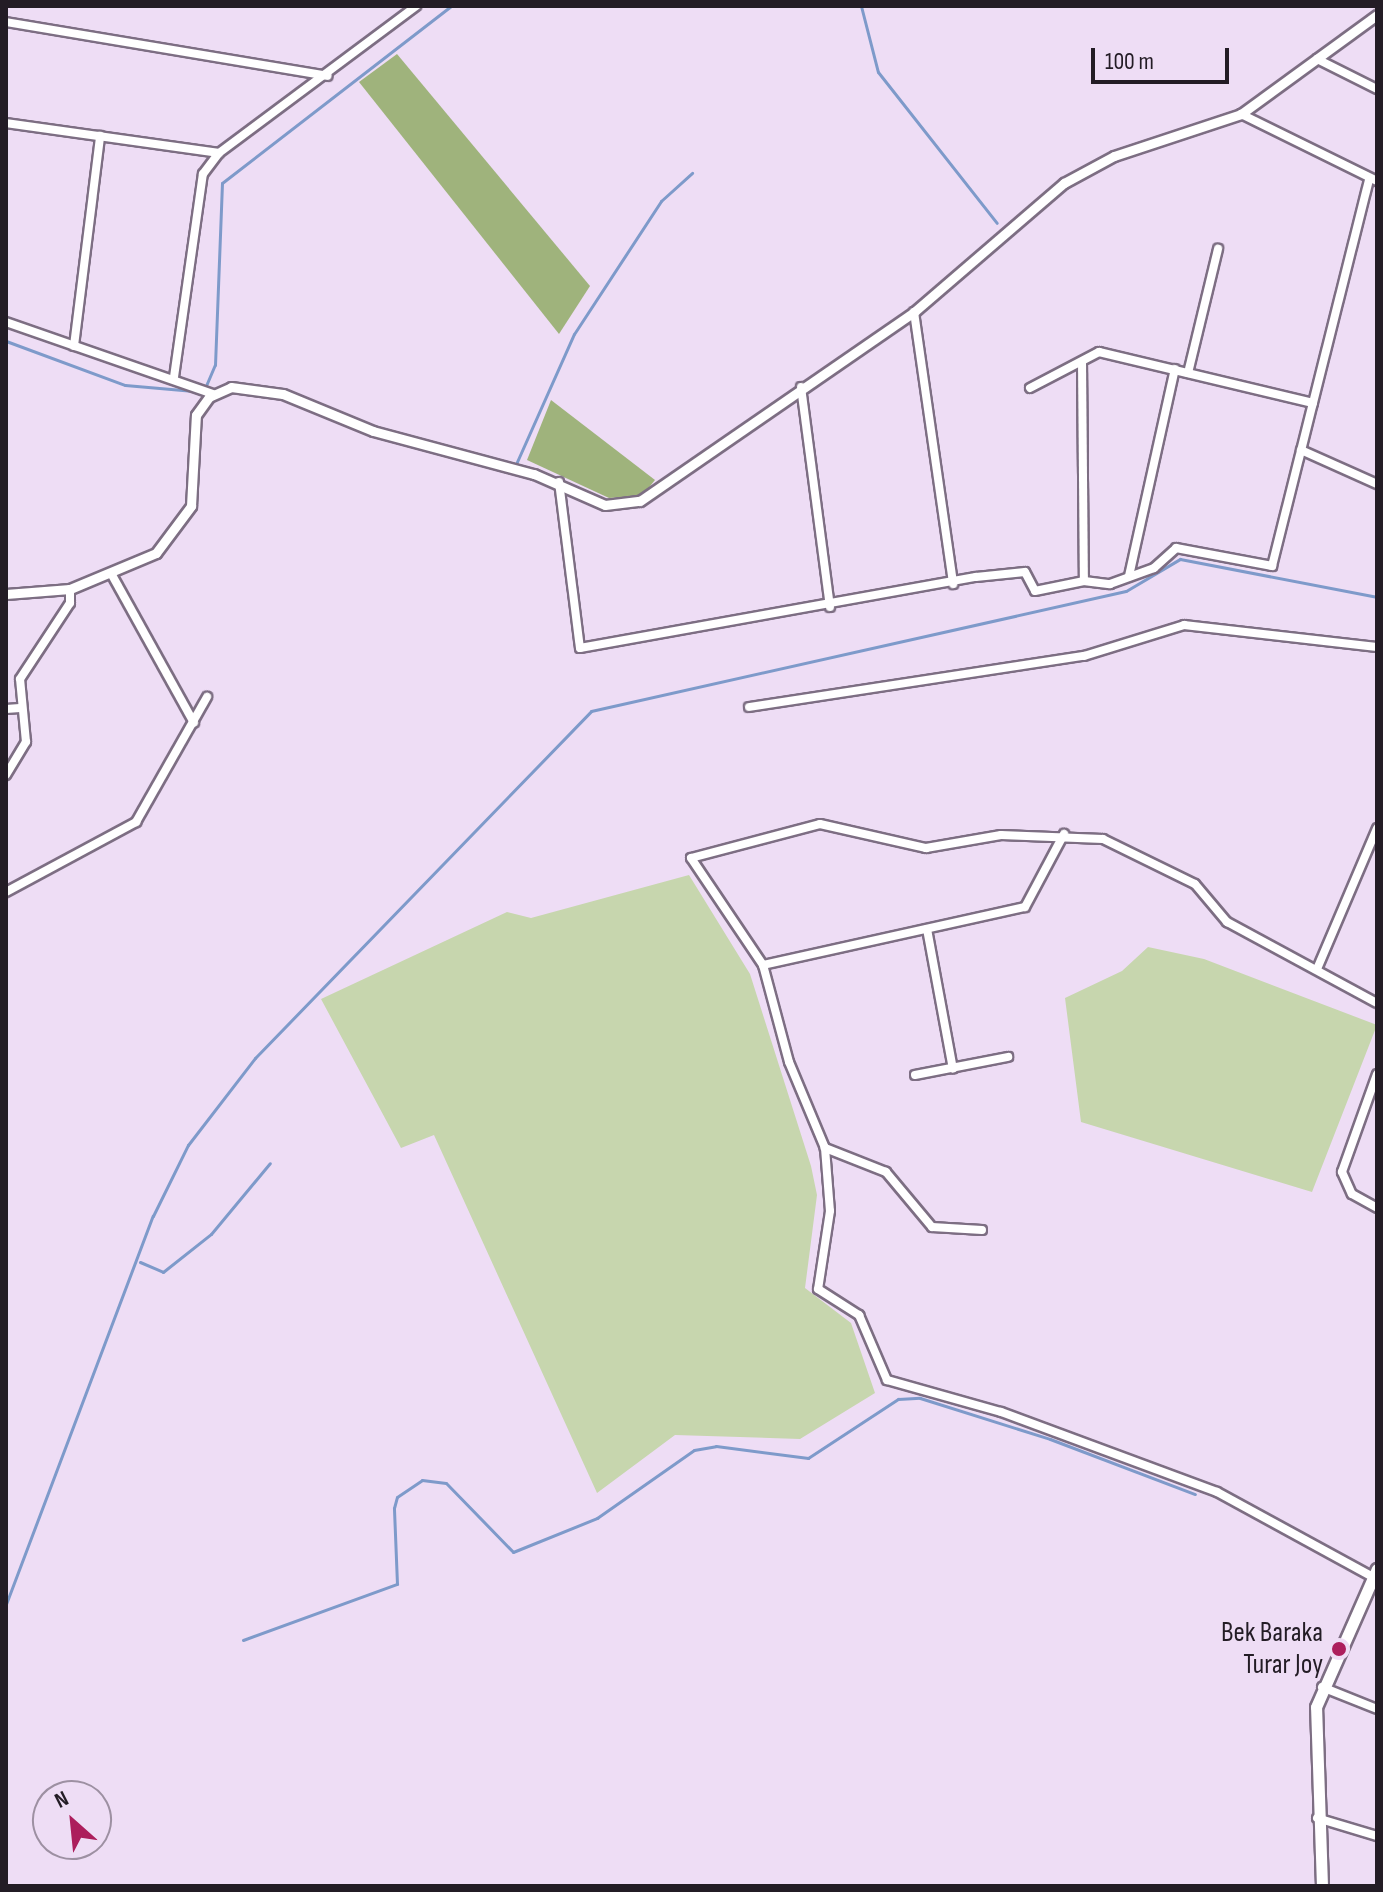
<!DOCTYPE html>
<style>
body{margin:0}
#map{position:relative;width:1383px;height:1892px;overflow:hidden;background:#eeddf5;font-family:"Sofia Sans Condensed",sans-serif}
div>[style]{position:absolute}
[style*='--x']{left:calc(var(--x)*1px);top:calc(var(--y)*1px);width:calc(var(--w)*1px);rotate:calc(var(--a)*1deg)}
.green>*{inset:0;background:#c7d6ae}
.forest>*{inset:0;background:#9fb37c}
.stream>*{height:3px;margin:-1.5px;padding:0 1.5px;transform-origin:1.5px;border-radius:1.5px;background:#7e9aca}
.roads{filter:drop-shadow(2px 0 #7d6e83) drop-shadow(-2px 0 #7d6e83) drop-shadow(0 2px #7d6e83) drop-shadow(0 -2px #7d6e83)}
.minor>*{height:8px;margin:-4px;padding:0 4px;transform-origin:4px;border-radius:4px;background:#fff}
.tertiary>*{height:9px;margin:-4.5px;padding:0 4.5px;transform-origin:4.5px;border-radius:4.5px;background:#fff}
.secondary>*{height:11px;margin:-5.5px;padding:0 5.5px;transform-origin:5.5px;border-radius:5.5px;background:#fff}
.dots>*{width:22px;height:22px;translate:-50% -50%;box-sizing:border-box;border:4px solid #eeddf5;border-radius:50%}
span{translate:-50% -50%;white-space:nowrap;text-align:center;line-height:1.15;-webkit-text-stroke:6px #eeddf5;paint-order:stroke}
.poi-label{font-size:28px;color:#231c25}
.right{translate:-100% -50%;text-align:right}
.frame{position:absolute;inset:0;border:8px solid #231c25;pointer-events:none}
.north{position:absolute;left:32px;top:1780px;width:80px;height:80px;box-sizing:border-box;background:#eeddf5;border:2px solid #9d90a2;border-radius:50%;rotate:333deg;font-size:22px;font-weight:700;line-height:32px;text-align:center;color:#231c25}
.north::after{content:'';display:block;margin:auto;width:28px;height:36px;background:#ac1e5c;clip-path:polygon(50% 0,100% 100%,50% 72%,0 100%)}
.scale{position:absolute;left:1091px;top:48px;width:138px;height:36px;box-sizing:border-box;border:4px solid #231c25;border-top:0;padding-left:10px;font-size:24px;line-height:28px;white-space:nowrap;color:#231c25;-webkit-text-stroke:6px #eeddf5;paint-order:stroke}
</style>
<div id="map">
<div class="green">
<i style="clip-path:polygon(689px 875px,750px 974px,811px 1166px,817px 1195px,805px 1288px,851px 1323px,875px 1393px,800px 1439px,675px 1435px,597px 1493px,434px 1135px,401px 1148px,321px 999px,507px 912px,531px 918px)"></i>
<i style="clip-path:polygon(1148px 947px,1204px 959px,1377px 1025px,1312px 1192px,1081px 1122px,1065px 998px,1122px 971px)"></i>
</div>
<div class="forest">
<i style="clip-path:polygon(397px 54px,590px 286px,559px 334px,359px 82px)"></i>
<i style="clip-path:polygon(551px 400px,655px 480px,642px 496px,609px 498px,527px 460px)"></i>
</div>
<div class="stream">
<i style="--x:861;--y:6;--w:68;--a:75.6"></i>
<i style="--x:878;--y:72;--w:192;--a:51.8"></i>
<i style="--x:6;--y:341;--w:127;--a:20.3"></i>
<i style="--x:125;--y:385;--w:69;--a:5"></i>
<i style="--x:205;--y:388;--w:25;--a:-67"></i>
<i style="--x:215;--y:365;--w:182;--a:-87.8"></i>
<i style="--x:222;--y:183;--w:289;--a:-37.7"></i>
<i style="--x:516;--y:464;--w:142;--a:-66"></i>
<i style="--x:574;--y:334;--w:159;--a:-56.8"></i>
<i style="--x:661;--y:201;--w:42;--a:-42.1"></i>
<i style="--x:140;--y:1262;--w:25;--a:23"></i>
<i style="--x:163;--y:1272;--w:61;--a:-38.4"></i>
<i style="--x:211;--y:1234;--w:92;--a:-50.3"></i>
<i style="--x:6;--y:1604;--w:415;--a:-69.3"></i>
<i style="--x:153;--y:1216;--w:79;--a:-63.8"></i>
<i style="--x:188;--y:1145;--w:110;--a:-52.4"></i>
<i style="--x:255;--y:1058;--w:483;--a:-45.9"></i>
<i style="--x:591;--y:711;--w:548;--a:-12.64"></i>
<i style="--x:1126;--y:591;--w:63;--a:-30.7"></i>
<i style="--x:1180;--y:559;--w:201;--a:10.9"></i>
<i style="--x:243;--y:1640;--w:164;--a:-20"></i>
<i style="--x:397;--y:1584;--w:76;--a:-92.3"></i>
<i style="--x:394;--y:1508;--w:11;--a:-75"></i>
<i style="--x:397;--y:1497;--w:30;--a:-34"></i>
<i style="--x:422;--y:1480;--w:24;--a:7"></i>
<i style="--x:446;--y:1483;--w:96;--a:45.8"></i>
<i style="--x:513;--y:1552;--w:91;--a:-22"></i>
<i style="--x:597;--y:1518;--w:118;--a:-35"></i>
<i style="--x:694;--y:1450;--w:22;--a:-10"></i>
<i style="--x:716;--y:1446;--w:93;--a:7.4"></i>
<i style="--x:808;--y:1458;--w:108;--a:-33.2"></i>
<i style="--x:898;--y:1399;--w:22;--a:-3"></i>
<i style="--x:920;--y:1398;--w:136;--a:17.5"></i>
<i style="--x:1050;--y:1439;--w:155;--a:20.8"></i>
</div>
<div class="roads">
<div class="minor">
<i style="--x:6;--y:22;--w:326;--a:9.5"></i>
<i style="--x:1317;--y:59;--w:67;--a:26.6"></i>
<i style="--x:1241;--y:114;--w:152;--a:26.2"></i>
<i style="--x:6;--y:123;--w:215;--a:8"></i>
<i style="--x:914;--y:312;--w:275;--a:81.8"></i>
<i style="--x:6;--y:322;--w:219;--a:19.2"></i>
<i style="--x:74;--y:346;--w:212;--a:-82.9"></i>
<i style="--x:1082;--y:362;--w:219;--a:89.5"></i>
<i style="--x:1188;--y:373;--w:128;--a:-76.4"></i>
<i style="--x:174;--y:377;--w:205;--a:-81.9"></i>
<i style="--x:203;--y:174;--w:26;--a:-53"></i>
<i style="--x:219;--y:153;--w:246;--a:-36.7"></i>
<i style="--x:801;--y:387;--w:222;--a:82.5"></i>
<i style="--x:1030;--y:388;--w:78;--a:-27.6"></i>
<i style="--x:1099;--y:352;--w:220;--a:13.4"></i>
<i style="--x:1301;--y:450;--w:83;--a:24.1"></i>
<i style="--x:559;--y:482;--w:167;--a:82.8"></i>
<i style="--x:580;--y:648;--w:402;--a:-10.2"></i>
<i style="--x:976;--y:577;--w:49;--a:-5.8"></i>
<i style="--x:1025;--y:572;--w:21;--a:62"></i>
<i style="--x:1035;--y:591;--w:50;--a:-11.5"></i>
<i style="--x:1084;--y:581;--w:26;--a:7"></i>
<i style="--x:1110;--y:584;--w:47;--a:-20"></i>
<i style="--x:1154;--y:568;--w:30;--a:-42"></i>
<i style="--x:1176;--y:548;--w:98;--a:10.6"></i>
<i style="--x:1272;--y:566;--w:399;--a:-75.9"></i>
<i style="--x:112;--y:575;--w:169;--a:61"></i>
<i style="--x:1129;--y:576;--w:212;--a:-77.5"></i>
<i style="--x:749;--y:707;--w:339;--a:-8.7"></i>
<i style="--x:1084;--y:656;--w:105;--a:-17.2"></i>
<i style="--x:1184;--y:625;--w:194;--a:6.5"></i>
<i style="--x:6;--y:709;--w:14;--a:-4"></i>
<i style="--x:6;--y:775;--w:39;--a:-59"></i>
<i style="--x:26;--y:742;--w:63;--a:-95.4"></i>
<i style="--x:20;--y:679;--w:91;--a:-56.7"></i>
<i style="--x:70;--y:603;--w:14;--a:-90"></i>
<i style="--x:6;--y:892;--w:148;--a:-28.3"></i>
<i style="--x:136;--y:822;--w:144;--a:-60.4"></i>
<i style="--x:927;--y:929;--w:142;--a:79.5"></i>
<i style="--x:763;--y:965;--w:268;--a:-12.5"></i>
<i style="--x:1025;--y:907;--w:83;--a:-61.9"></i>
<i style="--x:1317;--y:969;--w:153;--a:-66.9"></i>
<i style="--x:1377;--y:1074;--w:104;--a:109.7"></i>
<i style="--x:1342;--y:1172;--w:24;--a:66"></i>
<i style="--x:1352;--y:1194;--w:29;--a:29"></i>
<i style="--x:915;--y:1075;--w:95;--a:-11"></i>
<i style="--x:825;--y:1148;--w:63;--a:85.5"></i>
<i style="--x:830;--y:1211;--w:79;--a:98.7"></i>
<i style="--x:818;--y:1289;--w:49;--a:32.4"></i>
<i style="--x:859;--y:1315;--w:71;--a:66.7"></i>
<i style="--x:887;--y:1380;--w:118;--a:15.7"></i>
<i style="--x:1001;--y:1412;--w:230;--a:20.3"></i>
<i style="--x:1217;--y:1492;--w:178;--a:28.6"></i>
<i style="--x:982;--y:1230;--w:50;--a:-176.6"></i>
<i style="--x:932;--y:1227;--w:72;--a:-129.9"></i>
<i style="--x:886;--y:1172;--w:66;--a:-158.5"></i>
<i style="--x:825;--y:1148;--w:93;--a:-112.7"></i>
<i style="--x:789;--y:1062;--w:100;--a:-105"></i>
<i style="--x:763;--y:965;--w:129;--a:-123.9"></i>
<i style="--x:691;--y:858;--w:133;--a:-14.8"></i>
<i style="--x:820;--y:824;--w:109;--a:12.8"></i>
<i style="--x:926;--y:848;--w:76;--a:-9.8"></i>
<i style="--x:1001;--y:835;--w:102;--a:2.2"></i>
<i style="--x:1103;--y:839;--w:102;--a:26.1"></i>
<i style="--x:1195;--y:884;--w:50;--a:49.9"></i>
<i style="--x:1227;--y:922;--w:170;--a:28.4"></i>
<i style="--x:1322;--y:1687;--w:59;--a:21.8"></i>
<i style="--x:1317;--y:1818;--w:63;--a:16.7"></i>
</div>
<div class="tertiary">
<i style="--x:6;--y:594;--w:64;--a:-4.5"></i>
<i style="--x:70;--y:589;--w:93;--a:-22.7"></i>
<i style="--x:156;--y:553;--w:59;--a:-53.3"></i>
<i style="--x:191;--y:506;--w:91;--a:-86.9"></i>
<i style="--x:196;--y:415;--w:22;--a:-54"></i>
<i style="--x:209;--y:397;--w:24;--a:-24"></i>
<i style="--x:231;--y:387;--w:52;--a:7.7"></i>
<i style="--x:283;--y:394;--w:97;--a:22.3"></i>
<i style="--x:373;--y:431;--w:167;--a:15"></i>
<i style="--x:534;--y:474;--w:77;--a:23.6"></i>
<i style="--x:605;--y:505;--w:35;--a:-7"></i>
<i style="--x:640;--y:501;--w:333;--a:-34.6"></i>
<i style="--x:914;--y:312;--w:198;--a:-40.7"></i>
<i style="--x:1064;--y:183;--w:57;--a:-28.4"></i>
<i style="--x:1114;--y:156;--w:134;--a:-18.3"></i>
<i style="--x:1241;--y:114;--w:168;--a:-36.1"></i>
</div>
<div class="secondary">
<i style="--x:1322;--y:1886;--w:179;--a:-91.9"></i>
<i style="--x:1316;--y:1707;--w:151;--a:-66.2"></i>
</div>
</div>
<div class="dots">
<i style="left:1339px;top:1649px;background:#ac1e5c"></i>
</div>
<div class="poi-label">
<span class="right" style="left:1323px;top:1649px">Bek Baraka<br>Turar Joy</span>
</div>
<div class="frame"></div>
<div class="north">N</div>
<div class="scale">100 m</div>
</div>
